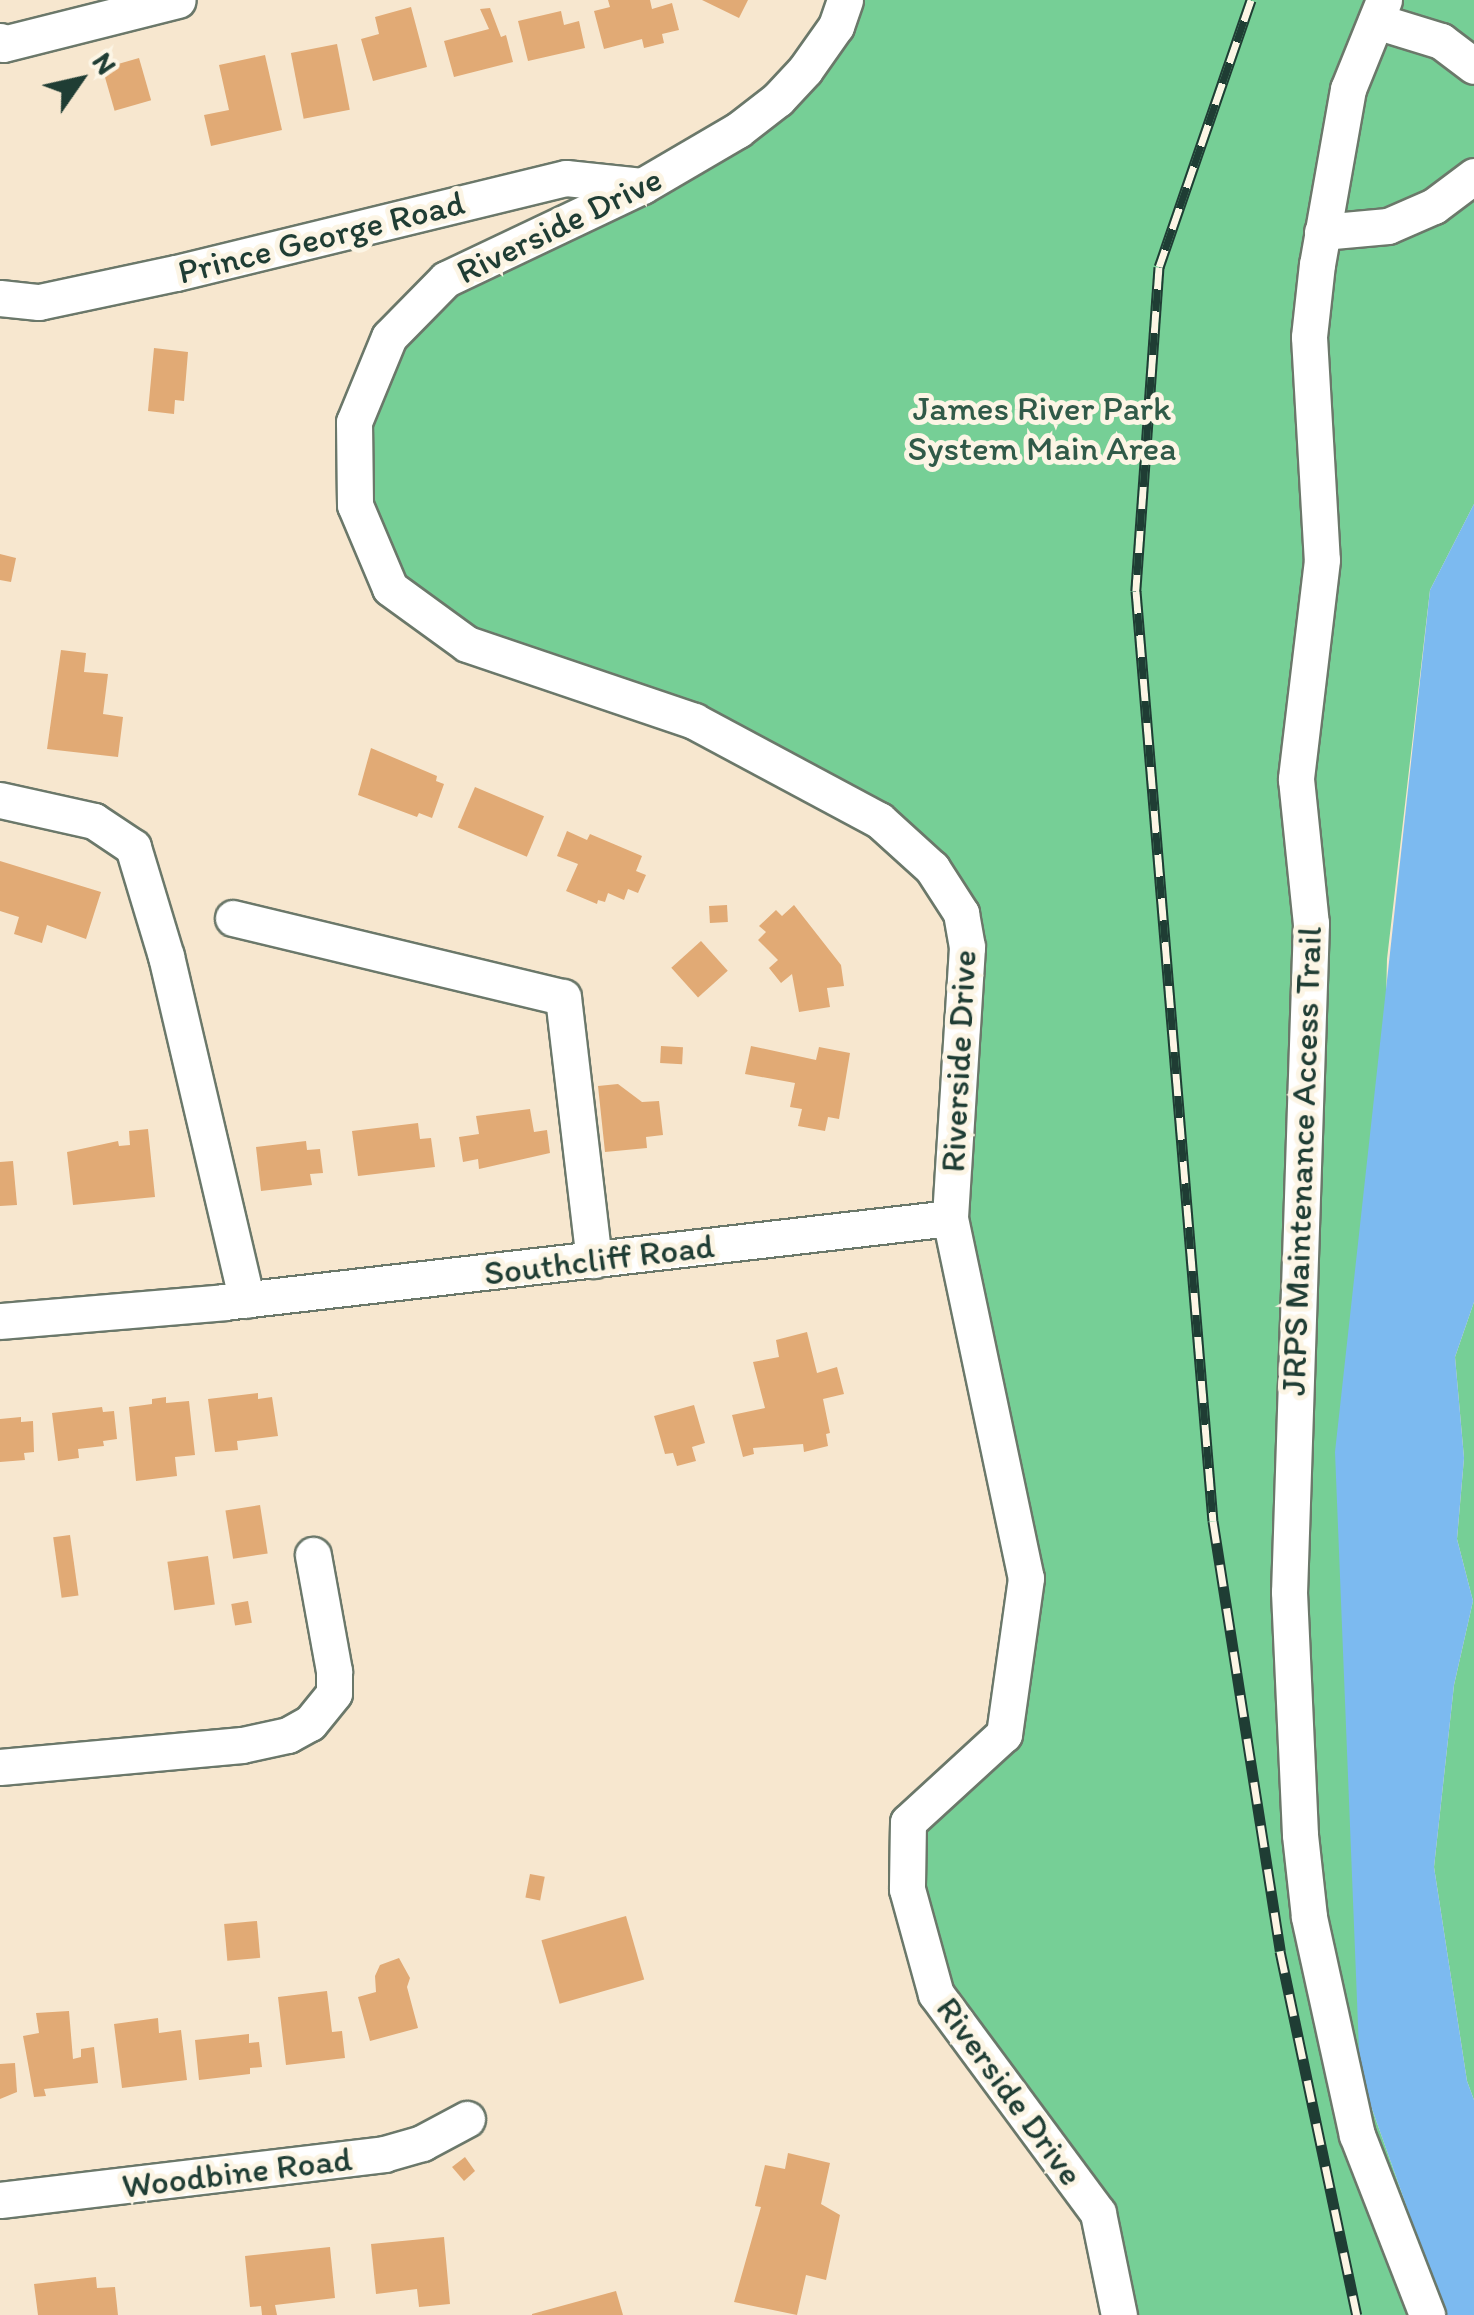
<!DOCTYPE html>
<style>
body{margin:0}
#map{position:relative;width:1474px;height:2315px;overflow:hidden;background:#f7e7cf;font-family:Itim,sans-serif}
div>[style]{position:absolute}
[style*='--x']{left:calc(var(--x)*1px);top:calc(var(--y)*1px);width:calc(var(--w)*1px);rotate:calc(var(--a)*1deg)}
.green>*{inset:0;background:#76cf96}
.water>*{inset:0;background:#7cbaf0}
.building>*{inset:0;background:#e1aa75;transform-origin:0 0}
.roads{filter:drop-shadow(2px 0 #6b786a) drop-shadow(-2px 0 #6b786a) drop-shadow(0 2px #6b786a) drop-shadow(0 -2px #6b786a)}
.minor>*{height:35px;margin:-17.5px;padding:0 17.5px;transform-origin:17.5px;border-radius:17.5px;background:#fff}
.rail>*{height:11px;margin-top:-5.5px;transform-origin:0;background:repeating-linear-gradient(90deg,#fcf5e5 0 22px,#1f3d34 0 44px);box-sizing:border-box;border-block:2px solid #1f3d34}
span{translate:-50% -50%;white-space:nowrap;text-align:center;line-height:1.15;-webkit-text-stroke:10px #fcf5e5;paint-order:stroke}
.street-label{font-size:35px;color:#1f3d34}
.park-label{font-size:35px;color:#305a48}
.north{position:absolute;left:30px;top:30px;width:100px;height:100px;-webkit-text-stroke:8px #fcf5e5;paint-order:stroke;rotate:56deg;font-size:28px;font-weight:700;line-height:40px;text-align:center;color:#1f3d34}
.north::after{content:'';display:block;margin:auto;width:35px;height:45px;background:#1f3d34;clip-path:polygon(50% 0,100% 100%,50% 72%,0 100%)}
</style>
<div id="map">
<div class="green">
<i style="clip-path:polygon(845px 0,1474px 0,1474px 504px,1430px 590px,1387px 959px,1360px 2075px,1445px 2315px,1119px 2315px,1098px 2212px,936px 1994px,908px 1822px,1004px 1734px,1026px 1578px,950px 1218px,967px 947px,932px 867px,694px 721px,467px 644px,390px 588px,355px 505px,389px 337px,446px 279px,738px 130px)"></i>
<i style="clip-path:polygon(1474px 1302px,1474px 2100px,1467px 2081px,1434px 1867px,1454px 1685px,1473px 1601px,1457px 1539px,1464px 1458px,1455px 1357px)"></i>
</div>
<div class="water">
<i style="clip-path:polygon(1474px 504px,1474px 1302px,1455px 1357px,1464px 1458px,1457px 1539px,1473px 1601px,1454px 1685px,1434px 1867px,1467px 2081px,1474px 2100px,1474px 2315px,1445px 2315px,1360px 2075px,1335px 1452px,1430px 590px)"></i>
</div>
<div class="building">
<i style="clip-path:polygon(608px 0,650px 0,652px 9px,672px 3px,679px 30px,662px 34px,664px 43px,644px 48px,642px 39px,604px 49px,594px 11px,610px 7px)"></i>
<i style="clip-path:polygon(702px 0,748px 0,739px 18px)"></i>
<i style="clip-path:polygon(411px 7px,427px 67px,373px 81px,361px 39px,379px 34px,375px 17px)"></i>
<i style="clip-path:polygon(490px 8px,501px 37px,506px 35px,513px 62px,454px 77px,444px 41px,489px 29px,480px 9px)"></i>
<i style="clip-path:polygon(561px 11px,564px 25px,579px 21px,585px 48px,528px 61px,518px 21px)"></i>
<i style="left:337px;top:44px;width:67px;height:47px;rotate:79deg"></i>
<i style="clip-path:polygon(265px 55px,282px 130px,211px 146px,204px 115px,229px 110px,219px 65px)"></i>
<i style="left:139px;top:58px;width:44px;height:38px;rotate:74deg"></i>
<i style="clip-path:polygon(154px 348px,188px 352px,184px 401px,175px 400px,174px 414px,148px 411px)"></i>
<i style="clip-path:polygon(0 554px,16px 558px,11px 582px,0 580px)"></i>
<i style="clip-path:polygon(61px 650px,86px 653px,84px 672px,108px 674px,103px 714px,123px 717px,118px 757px,47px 749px)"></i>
<i style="clip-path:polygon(371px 748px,437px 776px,436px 781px,444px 784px,432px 818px,419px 813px,417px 817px,358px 795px)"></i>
<i style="left:475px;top:787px;width:75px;height:44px;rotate:23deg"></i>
<i style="clip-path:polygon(567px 831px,587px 840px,590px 834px,642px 856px,636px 871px,646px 875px,638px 893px,628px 889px,624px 900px,608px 893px,605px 902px,598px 900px,597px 904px,566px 891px,578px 864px,557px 856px)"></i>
<i style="clip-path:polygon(0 861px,101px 892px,86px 939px,47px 925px,42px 943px,14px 934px,19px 917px,0 911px)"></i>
<i style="left:727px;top:905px;width:17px;height:18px;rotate:87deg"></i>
<i style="clip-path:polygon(794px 905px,841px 965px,844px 986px,827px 988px,830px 1007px,799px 1012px,792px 974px,781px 983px,769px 968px,778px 960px,758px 940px,766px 932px,759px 926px,776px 910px,782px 916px)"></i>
<i style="left:701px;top:941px;width:40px;height:40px;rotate:48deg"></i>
<i style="left:661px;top:1046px;width:22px;height:17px;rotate:3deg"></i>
<i style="clip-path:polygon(751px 1046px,816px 1060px,819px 1047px,850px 1053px,839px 1119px,828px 1117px,825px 1131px,798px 1126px,802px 1109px,790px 1107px,795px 1083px,745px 1074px)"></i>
<i style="clip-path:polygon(618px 1084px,642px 1102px,659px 1101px,663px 1135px,646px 1137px,647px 1148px,605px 1152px,598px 1086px)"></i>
<i style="clip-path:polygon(530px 1109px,534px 1132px,547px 1130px,550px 1153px,479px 1169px,478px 1159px,463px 1162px,459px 1137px,479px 1134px,476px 1116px)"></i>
<i style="clip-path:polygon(418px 1123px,420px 1139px,431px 1138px,435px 1167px,358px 1176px,352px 1131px)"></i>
<i style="clip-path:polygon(148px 1129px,155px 1197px,73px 1205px,67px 1152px,118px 1141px,119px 1146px,130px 1145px,129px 1131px)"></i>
<i style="clip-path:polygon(306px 1141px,307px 1150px,320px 1149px,323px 1173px,310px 1174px,312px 1185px,261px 1191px,256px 1147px)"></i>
<i style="clip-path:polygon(13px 1161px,17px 1205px,0 1206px,0 1162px)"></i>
<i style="clip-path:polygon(807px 1332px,817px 1373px,837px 1367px,844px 1394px,823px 1399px,830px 1433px,826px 1434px,828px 1446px,804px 1452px,803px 1444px,753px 1448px,754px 1454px,743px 1457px,732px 1415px,765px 1408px,753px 1362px,779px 1357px,776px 1340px)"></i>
<i style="clip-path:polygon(258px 1393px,258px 1399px,272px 1397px,278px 1436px,237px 1441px,238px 1450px,215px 1452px,208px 1399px)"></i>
<i style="clip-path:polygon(166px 1397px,166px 1403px,189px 1401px,195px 1455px,175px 1457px,177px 1476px,136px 1481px,129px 1407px,152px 1404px,152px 1399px)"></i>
<i style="clip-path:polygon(694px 1405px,705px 1443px,692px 1447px,696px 1461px,677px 1466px,673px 1453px,665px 1454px,654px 1416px)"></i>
<i style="clip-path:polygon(102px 1407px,103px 1412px,114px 1411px,117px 1439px,103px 1441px,104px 1446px,78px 1449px,79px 1458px,58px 1461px,52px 1413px)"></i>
<i style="clip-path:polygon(21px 1417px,21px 1422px,33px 1421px,34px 1452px,24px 1453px,25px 1460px,0 1462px,0 1419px)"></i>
<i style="left:260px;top:1505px;width:49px;height:35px;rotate:81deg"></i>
<i style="left:70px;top:1535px;width:61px;height:17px;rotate:82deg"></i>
<i style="left:208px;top:1556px;width:49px;height:41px;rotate:82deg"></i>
<i style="left:248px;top:1601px;width:22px;height:17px;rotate:80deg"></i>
<i style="left:530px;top:1874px;width:15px;height:24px;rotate:11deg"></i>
<i style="left:626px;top:1916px;width:66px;height:88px;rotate:74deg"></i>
<i style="left:257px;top:1921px;width:37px;height:33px;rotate:85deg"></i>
<i style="clip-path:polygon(399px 1958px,410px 1978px,407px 1987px,418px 2028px,370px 2041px,358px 1997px,376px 1992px,375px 1976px,380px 1965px)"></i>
<i style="clip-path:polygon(327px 1991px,332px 2032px,342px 2031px,345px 2058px,286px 2065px,278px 1997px)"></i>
<i style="clip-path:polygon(69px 2011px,73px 2059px,81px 2057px,81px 2049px,94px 2047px,98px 2083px,44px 2089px,46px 2096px,34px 2097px,23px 2036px,39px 2033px,36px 2013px)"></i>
<i style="clip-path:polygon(158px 2018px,159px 2033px,181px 2030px,187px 2080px,122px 2088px,114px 2024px)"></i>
<i style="clip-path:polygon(249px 2034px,249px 2043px,259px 2042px,262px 2067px,250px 2068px,250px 2074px,199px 2080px,195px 2040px)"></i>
<i style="clip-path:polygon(15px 2063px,17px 2092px,0 2099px,0 2064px)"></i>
<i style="clip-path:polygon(788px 2153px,830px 2163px,821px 2204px,840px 2215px,826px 2280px,806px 2275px,797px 2315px,734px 2302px,761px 2207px,755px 2206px,765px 2165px,785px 2169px)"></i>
<i style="clip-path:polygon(465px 2157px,475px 2171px,464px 2181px,452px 2167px)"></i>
<i style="clip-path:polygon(444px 2237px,450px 2304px,419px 2307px,417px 2289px,376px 2294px,371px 2244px)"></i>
<i style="clip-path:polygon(330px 2247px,335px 2298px,275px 2305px,277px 2315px,262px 2315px,261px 2306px,250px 2307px,245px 2256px)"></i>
<i style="clip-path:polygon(96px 2277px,97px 2288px,115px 2287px,118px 2315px,38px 2315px,34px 2284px)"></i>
<i style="clip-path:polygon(616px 2291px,623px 2315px,532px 2315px,532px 2314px)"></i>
</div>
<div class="roads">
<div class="minor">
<i style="--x:845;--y:0;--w:28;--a:109"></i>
<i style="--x:836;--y:26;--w:54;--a:125.2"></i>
<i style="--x:805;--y:70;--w:40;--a:133"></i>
<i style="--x:778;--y:99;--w:51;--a:142.2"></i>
<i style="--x:738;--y:130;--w:111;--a:149.7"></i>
<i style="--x:642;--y:186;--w:217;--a:154.6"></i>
<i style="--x:446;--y:279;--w:81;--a:134.5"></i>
<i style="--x:389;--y:337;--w:92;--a:112.4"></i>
<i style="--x:354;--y:422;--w:83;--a:89.3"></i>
<i style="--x:355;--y:505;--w:90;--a:67.1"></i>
<i style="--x:390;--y:588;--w:95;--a:36"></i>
<i style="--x:467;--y:644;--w:240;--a:18.7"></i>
<i style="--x:694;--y:721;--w:210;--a:28.2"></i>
<i style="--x:879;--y:820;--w:72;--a:42.2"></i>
<i style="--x:932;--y:868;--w:54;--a:57.2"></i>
<i style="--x:961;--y:913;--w:35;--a:80"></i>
<i style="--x:967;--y:947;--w:272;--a:93.6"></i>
<i style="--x:950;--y:1218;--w:368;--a:78.1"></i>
<i style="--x:1026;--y:1578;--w:158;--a:98"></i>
<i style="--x:1004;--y:1734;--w:130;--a:137.5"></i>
<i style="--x:908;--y:1822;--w:67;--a:90.9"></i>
<i style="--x:907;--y:1889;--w:109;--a:74.6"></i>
<i style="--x:936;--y:1994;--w:272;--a:53.5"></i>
<i style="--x:1098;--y:2213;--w:104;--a:78.4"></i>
<i style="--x:1384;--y:0;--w:96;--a:112"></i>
<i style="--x:1348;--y:89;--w:178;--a:100"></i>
<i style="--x:1317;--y:264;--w:73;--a:96.3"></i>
<i style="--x:1309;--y:337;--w:223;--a:86.7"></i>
<i style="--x:1322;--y:560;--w:221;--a:96.8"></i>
<i style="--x:1296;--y:779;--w:145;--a:84.1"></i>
<i style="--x:1311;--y:923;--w:669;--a:91.88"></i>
<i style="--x:1289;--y:1592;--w:243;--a:87.4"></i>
<i style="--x:1300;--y:1835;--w:82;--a:83.7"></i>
<i style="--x:1309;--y:1917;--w:223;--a:77.6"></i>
<i style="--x:1357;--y:2135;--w:193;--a:68.7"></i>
<i style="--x:1376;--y:21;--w:68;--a:17.1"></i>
<i style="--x:1441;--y:41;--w:41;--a:37.1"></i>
<i style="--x:0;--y:41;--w:4;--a:45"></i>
<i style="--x:3;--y:44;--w:180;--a:-14.1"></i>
<i style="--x:1322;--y:232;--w:66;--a:-5.2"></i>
<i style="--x:1388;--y:226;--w:50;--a:-23.5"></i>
<i style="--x:1434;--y:206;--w:50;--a:-36.9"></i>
<i style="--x:0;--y:298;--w:39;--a:6"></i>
<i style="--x:39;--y:302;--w:140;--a:-12"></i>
<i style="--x:176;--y:273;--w:401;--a:-13.7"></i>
<i style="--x:566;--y:178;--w:76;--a:6"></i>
<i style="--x:0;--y:800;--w:96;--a:12.6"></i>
<i style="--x:94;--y:821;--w:47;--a:33.7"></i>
<i style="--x:133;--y:847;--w:114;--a:73.2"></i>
<i style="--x:166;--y:956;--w:353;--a:76.8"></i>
<i style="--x:233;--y:918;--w:339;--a:13.5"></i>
<i style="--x:563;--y:997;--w:265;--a:83.3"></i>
<i style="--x:0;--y:1321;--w:225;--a:-4.8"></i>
<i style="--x:224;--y:1302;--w:731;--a:-6.6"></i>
<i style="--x:0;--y:1767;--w:243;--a:-5.2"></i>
<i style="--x:242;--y:1745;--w:47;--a:-12.3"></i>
<i style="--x:288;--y:1735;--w:25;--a:-29"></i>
<i style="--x:310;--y:1723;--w:38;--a:-51"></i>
<i style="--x:334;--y:1693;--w:22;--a:-90"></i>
<i style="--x:334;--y:1671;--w:118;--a:-100.3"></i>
<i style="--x:0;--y:2200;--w:387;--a:-6.8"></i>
<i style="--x:384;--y:2154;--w:40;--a:-16"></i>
<i style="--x:422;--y:2143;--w:51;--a:-28.1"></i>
</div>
</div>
<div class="rail">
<i style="--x:1251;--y:0;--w:282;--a:109"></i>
<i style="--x:1159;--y:267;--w:325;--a:94.1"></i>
<i style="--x:1136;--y:591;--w:933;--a:85.27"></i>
<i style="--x:1213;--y:1521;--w:435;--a:81.1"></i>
<i style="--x:1280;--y:1951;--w:372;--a:78.1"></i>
</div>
<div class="street-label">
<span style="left:559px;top:225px;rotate:-26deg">Riverside Drive</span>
<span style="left:321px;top:237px;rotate:-14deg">Prince George Road</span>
<span style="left:958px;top:1061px;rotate:-87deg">Riverside Drive</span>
<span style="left:1301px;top:1161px;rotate:-88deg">JRPS Maintenance Access Trail</span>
<span style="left:599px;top:1259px;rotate:-7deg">Southcliff Road</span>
<span style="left:1010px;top:2091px;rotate:54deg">Riverside Drive</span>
<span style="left:237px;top:2172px;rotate:-7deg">Woodbine Road</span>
</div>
<div class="park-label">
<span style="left:1042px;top:428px">James River Park<br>System Main Area</span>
</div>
<div class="north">N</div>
</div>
